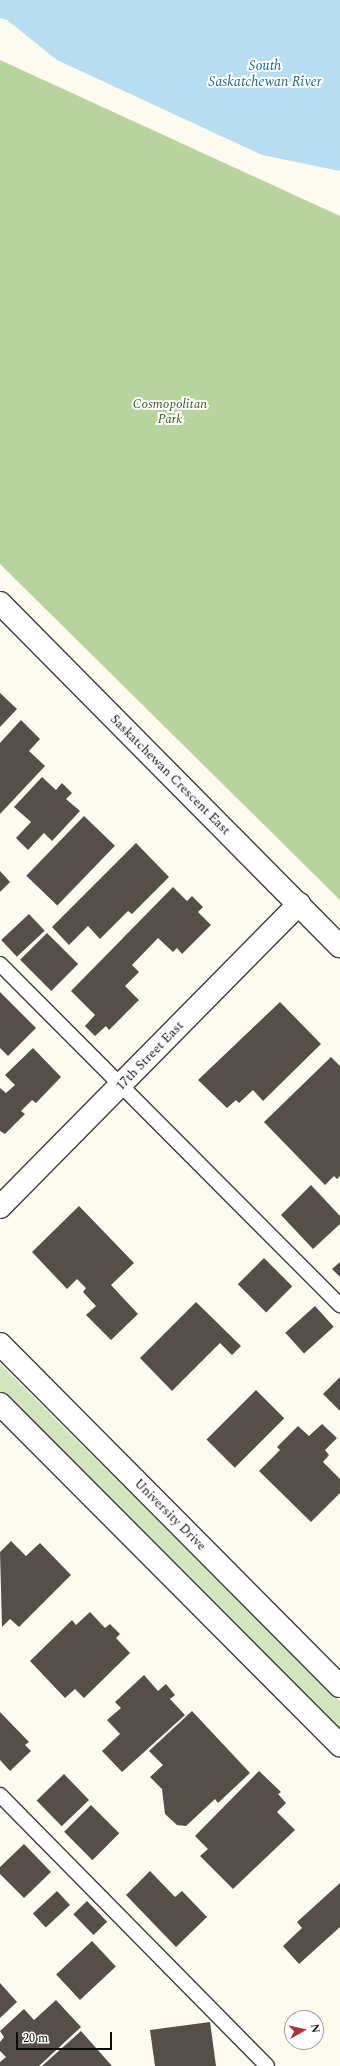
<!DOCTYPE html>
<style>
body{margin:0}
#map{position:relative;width:340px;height:2066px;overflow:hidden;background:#fdfaef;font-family:Spectral,serif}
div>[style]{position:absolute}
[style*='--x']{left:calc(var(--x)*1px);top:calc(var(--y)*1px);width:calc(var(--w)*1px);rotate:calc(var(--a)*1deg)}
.green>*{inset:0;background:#d2e5bc}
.forest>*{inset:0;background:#b7d49d}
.water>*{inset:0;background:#b8ddf0}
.building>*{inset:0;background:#554e4b;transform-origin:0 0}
.roads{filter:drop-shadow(1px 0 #404040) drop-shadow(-1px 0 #404040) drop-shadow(0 1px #404040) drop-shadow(0 -1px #404040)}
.lane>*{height:14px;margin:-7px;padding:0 7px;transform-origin:7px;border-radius:7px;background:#fff}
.street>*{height:22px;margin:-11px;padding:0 11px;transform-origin:11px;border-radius:11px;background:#fff}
span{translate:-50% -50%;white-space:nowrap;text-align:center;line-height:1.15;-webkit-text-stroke:4px #fff;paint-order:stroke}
.park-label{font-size:13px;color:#325f24;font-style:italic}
.street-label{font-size:13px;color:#0d0d0d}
.water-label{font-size:14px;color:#236593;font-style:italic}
.north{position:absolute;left:284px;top:2010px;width:40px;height:40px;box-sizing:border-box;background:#fff;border:1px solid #9e9e9e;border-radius:50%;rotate:82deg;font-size:11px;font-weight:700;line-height:16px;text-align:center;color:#0d0d0d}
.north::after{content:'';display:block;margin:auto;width:14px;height:18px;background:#b0333c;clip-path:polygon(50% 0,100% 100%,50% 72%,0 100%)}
.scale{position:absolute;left:16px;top:2032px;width:96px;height:18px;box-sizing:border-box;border:2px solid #0d0d0d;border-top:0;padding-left:5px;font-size:12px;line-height:14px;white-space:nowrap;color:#0d0d0d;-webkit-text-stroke:3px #fff;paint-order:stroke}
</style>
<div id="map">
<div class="green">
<i style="clip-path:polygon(0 1364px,340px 1701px,340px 1730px,0 1391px)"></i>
</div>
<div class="forest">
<i style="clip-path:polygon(0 60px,340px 216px,340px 900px,0 564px)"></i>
</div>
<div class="water">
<i style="clip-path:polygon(0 0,340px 0,340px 171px,262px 155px,57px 60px,7px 20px,0 18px)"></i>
</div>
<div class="building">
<i style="clip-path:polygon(0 693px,17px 709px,0 727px)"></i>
<i style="clip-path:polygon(21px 720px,40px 739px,29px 751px,45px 766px,0 814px,0 743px)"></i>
<i style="clip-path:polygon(42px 777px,56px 790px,62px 783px,72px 793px,66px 799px,80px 811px,52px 841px,44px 833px,28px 850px,16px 838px,31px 822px,14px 807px)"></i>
<i style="left:84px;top:816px;width:43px;height:83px;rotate:44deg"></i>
<i style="clip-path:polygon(136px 843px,169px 877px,132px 914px,128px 911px,100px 939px,88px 926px,69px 945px,52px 927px)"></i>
<i style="clip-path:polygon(0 871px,10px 882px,0 892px)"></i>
<i style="clip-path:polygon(173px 887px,187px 901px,192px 896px,203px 907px,198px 912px,211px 925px,182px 954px,177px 948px,173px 952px,158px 938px,132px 965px,139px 972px,125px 986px,139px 1000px,109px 1030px,106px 1026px,95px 1036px,85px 1026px,95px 1015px,71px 991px)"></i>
<i style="left:29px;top:914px;width:23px;height:38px;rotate:47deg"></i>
<i style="left:47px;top:933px;width:44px;height:38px;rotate:45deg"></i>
<i style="clip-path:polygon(0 992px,36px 1028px,8px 1056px,0 1048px)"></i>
<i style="clip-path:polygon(280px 1002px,321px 1044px,263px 1101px,253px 1090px,239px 1103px,236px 1100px,227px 1108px,198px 1080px)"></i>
<i style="clip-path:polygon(33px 1048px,61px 1077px,36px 1103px,32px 1100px,21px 1111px,25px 1114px,5px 1134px,0 1131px,0 1088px,6px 1093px,15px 1085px,5px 1075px)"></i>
<i style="clip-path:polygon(331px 1057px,340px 1066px,340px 1176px,337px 1179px,334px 1176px,325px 1185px,264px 1122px)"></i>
<i style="clip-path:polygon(311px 1185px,340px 1216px,340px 1224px,313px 1249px,281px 1215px)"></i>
<i style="clip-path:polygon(79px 1206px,134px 1263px,111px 1285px,138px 1314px,111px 1340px,86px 1315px,96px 1306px,83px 1292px,86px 1288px,77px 1279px,67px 1289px,32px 1252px)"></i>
<i style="left:264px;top:1258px;width:40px;height:37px;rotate:45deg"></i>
<i style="clip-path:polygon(340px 1262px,340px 1277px,332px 1269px)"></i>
<i style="clip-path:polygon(196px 1302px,241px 1346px,232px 1355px,220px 1343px,172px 1391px,140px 1358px)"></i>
<i style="left:315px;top:1306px;width:28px;height:40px;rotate:48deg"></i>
<i style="clip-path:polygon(340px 1377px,340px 1411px,323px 1394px)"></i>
<i style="left:256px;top:1390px;width:40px;height:70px;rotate:45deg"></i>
<i style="clip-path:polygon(322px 1424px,337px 1438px,325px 1450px,329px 1455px,323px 1462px,340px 1479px,340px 1493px,311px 1522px,259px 1471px,280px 1450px,277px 1447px,298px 1426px,309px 1436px)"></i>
<i style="clip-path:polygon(11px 1541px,26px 1556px,40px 1543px,71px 1575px,19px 1627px,10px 1619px,2px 1627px,0 1552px)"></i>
<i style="clip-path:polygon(90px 1612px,105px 1628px,110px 1624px,120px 1634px,116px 1638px,130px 1653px,84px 1698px,75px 1689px,65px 1698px,30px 1661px,72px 1620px,76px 1625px)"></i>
<i style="clip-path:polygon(144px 1675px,158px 1691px,166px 1684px,175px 1695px,170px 1699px,185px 1715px,122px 1772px,102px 1751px,120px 1734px,107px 1720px,121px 1708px,115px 1702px)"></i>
<i style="clip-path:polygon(192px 1711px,250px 1773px,218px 1803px,215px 1799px,186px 1826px,177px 1825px,165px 1814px,162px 1789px,150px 1777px,163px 1765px,149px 1751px)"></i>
<i style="clip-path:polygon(0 1712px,29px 1742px,25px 1745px,31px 1751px,10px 1771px,0 1760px)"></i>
<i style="clip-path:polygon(259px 1771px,281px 1792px,278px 1794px,286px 1803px,277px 1812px,295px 1830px,233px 1889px,200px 1856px,208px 1849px,195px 1836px)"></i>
<i style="left:64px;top:1774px;width:36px;height:38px;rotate:46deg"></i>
<i style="left:91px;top:1805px;width:40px;height:38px;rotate:45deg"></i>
<i style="clip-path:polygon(24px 1844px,51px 1872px,24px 1898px,0 1874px,0 1867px)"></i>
<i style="clip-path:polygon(150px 1871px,175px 1897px,182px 1891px,207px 1917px,176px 1947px,126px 1895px)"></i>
<i style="clip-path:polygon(340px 1883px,340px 1927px,299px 1964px,283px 1946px,302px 1928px,297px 1922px)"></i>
<i style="left:57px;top:1891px;width:19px;height:33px;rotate:47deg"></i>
<i style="left:87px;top:1901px;width:29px;height:19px;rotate:46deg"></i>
<i style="left:92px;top:1941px;width:35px;height:49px;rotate:47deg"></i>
<i style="clip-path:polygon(0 1983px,17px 2002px,0 2018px)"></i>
<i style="clip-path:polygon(56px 2000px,81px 2027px,39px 2066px,0 2066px,0 2062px,6px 2057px,0 2051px,0 2042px,4px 2037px,0 2031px,24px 2009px,34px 2020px)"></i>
<i style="clip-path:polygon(210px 2022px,216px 2066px,155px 2066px,150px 2030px)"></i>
<i style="clip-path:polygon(81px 2031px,112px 2066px,42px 2066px)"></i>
</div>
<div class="roads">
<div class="lane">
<i style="--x:0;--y:964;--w:482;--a:45.1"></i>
<i style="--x:0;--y:1795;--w:380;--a:45.4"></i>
</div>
<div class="street">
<i style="--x:0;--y:603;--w:483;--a:45.3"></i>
<i style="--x:0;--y:1207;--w:426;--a:-45.4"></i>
<i style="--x:0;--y:1344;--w:482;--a:45.2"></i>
<i style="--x:0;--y:1404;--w:482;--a:45.1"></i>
</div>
</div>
<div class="park-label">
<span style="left:170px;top:412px">Cosmopolitan<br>Park</span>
</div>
<div class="street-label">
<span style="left:170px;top:775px;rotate:45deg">Saskatchewan Crescent East</span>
<span style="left:150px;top:1056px;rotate:-46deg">17th Street East</span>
<span style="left:170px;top:1515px;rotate:45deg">University Drive</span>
</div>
<div class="water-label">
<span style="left:265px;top:74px">South<br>Saskatchewan River</span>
</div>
<div class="north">N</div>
<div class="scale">20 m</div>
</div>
